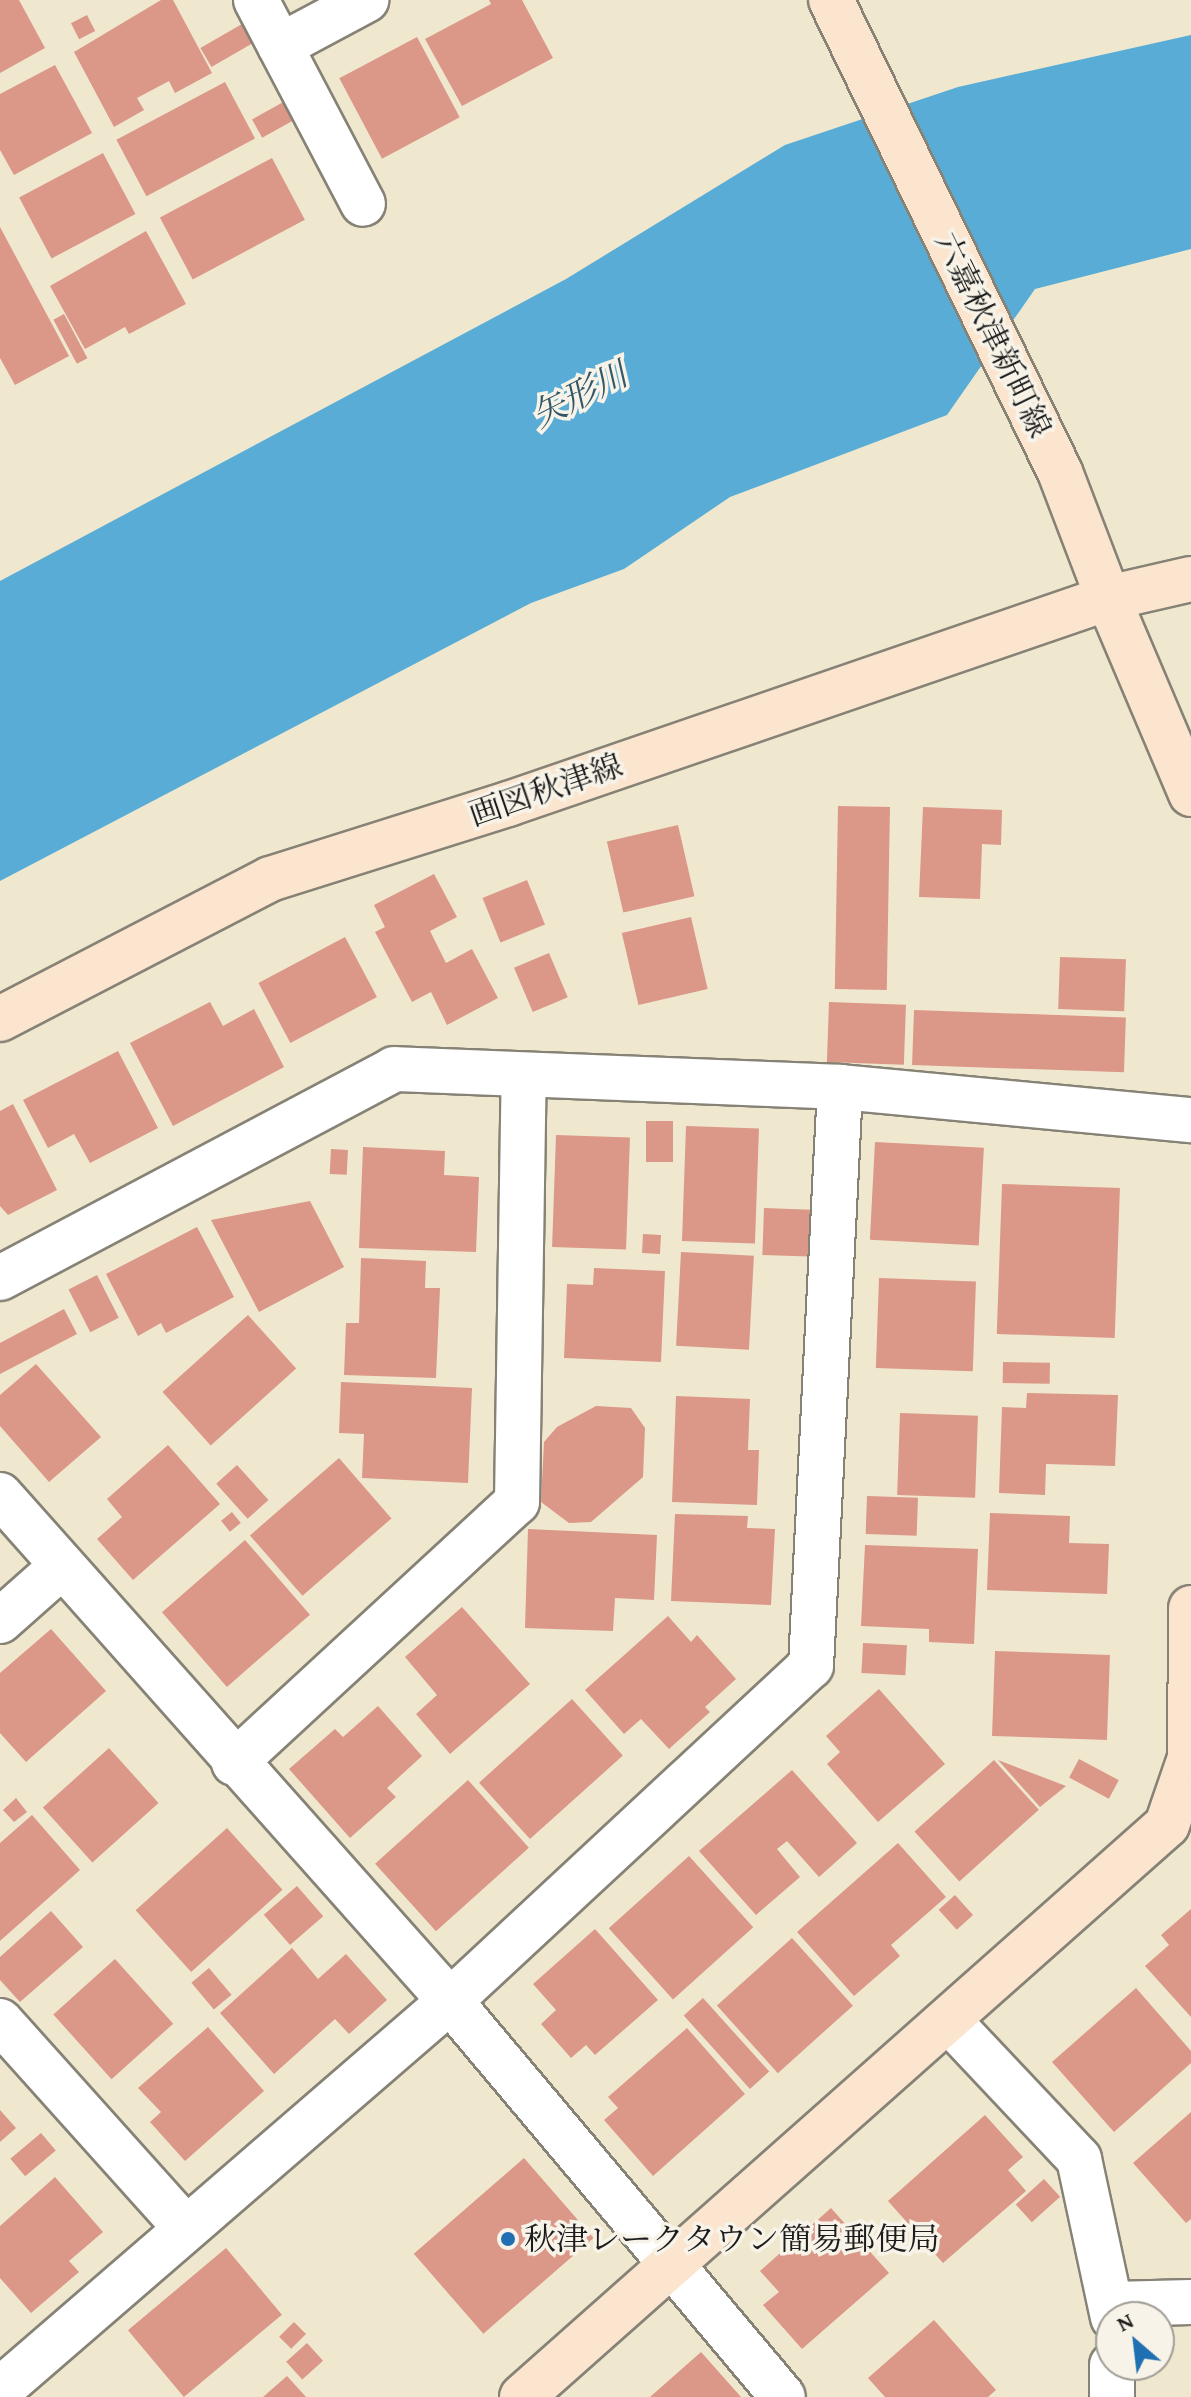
<!DOCTYPE html>
<meta charset="utf-8">
<style>
body{margin:0}
#map{position:relative;width:1191px;height:2397px;overflow:hidden;background:#efe8cf;font-family:"Gentium Book Plus","Noto Serif JP",serif}
div>[style]{position:absolute}
[style*='--x']{left:calc(var(--x)*1px);top:calc(var(--y)*1px);width:calc(var(--w)*1px);rotate:calc(var(--a)*1deg)}
.water>*{inset:0;background:#59acd5}
.building>*{inset:0;background:#db9788;transform-origin:0 0}
.roads{filter:drop-shadow(2px 0 #868276) drop-shadow(-2px 0 #868276) drop-shadow(0 2px #868276) drop-shadow(0 -2px #868276)}
.street>*{height:44px;margin:-22px;padding:0 22px;transform-origin:22px;border-radius:22px;background:#fff}
.secondary>*{height:44px;margin:-22px;padding:0 22px;transform-origin:22px;border-radius:22px;background:#fbe5cf}
.dots>*{width:22px;height:22px;translate:-50% -50%;box-sizing:border-box;border:4px solid #f7f3e8;border-radius:50%}
span{translate:-50% -50%;white-space:nowrap;text-align:center;line-height:1.15;-webkit-text-stroke:7px #f7f3e8;paint-order:stroke}
.street-label{font-size:32px;color:#1c1c1c}
.poi-label{font-size:32px;color:#1c1c1c}
.left{translate:0 -50%;text-align:left}
.water-label{font-size:34px;color:#345666;font-style:italic}
.north{position:absolute;left:1095px;top:2301px;width:80px;height:80px;box-sizing:border-box;background:#f7f3e8;border:2px solid #9f9d96;border-radius:50%;rotate:332deg;font-size:22px;font-weight:700;line-height:32px;text-align:center;color:#1c1c1c}
.north::after{content:'';display:block;margin:auto;width:28px;height:36px;background:#1f6fb2;clip-path:polygon(50% 0,100% 100%,50% 72%,0 100%)}
</style>
<div id="map">
<div class="water">
<i style="clip-path:polygon(1191px 35px,1191px 249px,1035px 289px,947px 415px,730px 497px,624px 569px,531px 603px,0 881px,0 581px,566px 279px,785px 145px,958px 87px)"></i>
</div>
<div class="building">
<i style="clip-path:polygon(0 0,19px 0,45px 48px,0 73px)"></i>
<i style="clip-path:polygon(161px 0,173px 0,212px 73px,175px 93px,169px 81px,137px 98px,144px 110px,114px 127px,74px 52px)"></i>
<i style="clip-path:polygon(489px 0,522px 0,553px 58px,462px 106px,425px 39px,491px 4px)"></i>
<i style="left:87px;top:15px;width:18px;height:18px;rotate:63deg"></i>
<i style="left:242px;top:24px;width:22px;height:48px;rotate:60deg"></i>
<i style="left:417px;top:37px;width:91px;height:88px;rotate:62deg"></i>
<i style="clip-path:polygon(55px 65px,92px 133px,14px 175px,0 150px,0 94px)"></i>
<i style="left:225px;top:82px;width:64px;height:123px;rotate:62deg"></i>
<i style="left:287px;top:100px;width:21px;height:40px;rotate:61deg"></i>
<i style="left:103px;top:153px;width:69px;height:95px;rotate:62deg"></i>
<i style="left:272px;top:158px;width:70px;height:127px;rotate:62deg"></i>
<i style="clip-path:polygon(0 227px,69px 356px,15px 385px,0 358px)"></i>
<i style="clip-path:polygon(146px 231px,186px 304px,129px 334px,125px 327px,85px 349px,50px 286px)"></i>
<i style="left:64px;top:314px;width:50px;height:12px;rotate:62deg"></i>
<i style="left:838px;top:806px;width:52px;height:183px;rotate:1deg"></i>
<i style="clip-path:polygon(923px 807px,1002px 810px,1001px 845px,982px 844px,980px 899px,919px 897px)"></i>
<i style="left:678px;top:825px;width:73px;height:73px;rotate:77deg"></i>
<i style="clip-path:polygon(434px 874px,457px 917px,430px 931px,446px 963px,472px 949px,498px 998px,447px 1025px,431px 992px,412px 1002px,375px 932px,385px 927px,374px 905px)"></i>
<i style="left:527px;top:880px;width:48px;height:48px;rotate:68deg"></i>
<i style="left:691px;top:917px;width:74px;height:71px;rotate:77deg"></i>
<i style="left:345px;top:937px;width:68px;height:98px;rotate:62deg"></i>
<i style="left:549px;top:953px;width:48px;height:38px;rotate:67deg"></i>
<i style="left:1060px;top:957px;width:66px;height:52px;rotate:2deg"></i>
<i style="clip-path:polygon(210px 1002px,223px 1026px,254px 1009px,284px 1067px,173px 1126px,130px 1043px)"></i>
<i style="left:829px;top:1002px;width:77px;height:60px;rotate:2deg"></i>
<i style="left:914px;top:1010px;width:212px;height:55px;rotate:2deg"></i>
<i style="clip-path:polygon(118px 1051px,158px 1128px,90px 1163px,74px 1134px,48px 1148px,23px 1100px)"></i>
<i style="clip-path:polygon(13px 1104px,57px 1190px,8px 1215px,0 1206px,0 1111px)"></i>
<i style="left:646px;top:1121px;width:27px;height:41px"></i>
<i style="left:686px;top:1126px;width:73px;height:115px;rotate:2deg"></i>
<i style="left:556px;top:1135px;width:74px;height:112px;rotate:2deg"></i>
<i style="left:875px;top:1142px;width:109px;height:98px;rotate:3deg"></i>
<i style="clip-path:polygon(363px 1147px,445px 1151px,444px 1175px,479px 1177px,476px 1252px,359px 1248px)"></i>
<i style="left:331px;top:1149px;width:17px;height:25px;rotate:3deg"></i>
<i style="left:1002px;top:1184px;width:118px;height:150px;rotate:2deg"></i>
<i style="clip-path:polygon(310px 1201px,344px 1267px,259px 1312px,211px 1220px)"></i>
<i style="left:764px;top:1208px;width:47px;height:47px;rotate:2deg"></i>
<i style="clip-path:polygon(197px 1227px,234px 1297px,166px 1333px,161px 1323px,138px 1336px,106px 1274px)"></i>
<i style="left:643px;top:1234px;width:18px;height:19px;rotate:3deg"></i>
<i style="left:681px;top:1252px;width:73px;height:94px;rotate:3deg"></i>
<i style="clip-path:polygon(361px 1258px,426px 1261px,425px 1288px,440px 1288px,436px 1378px,344px 1375px,346px 1323px,359px 1323px)"></i>
<i style="clip-path:polygon(594px 1268px,665px 1271px,661px 1362px,564px 1358px,567px 1284px,593px 1285px)"></i>
<i style="left:97px;top:1275px;width:48px;height:32px;rotate:63deg"></i>
<i style="left:879px;top:1278px;width:97px;height:90px;rotate:2deg"></i>
<i style="clip-path:polygon(64px 1309px,77px 1334px,0 1374px,0 1343px)"></i>
<i style="left:248px;top:1315px;width:72px;height:115px;rotate:48deg"></i>
<i style="left:1003px;top:1362px;width:47px;height:21px;rotate:1deg"></i>
<i style="clip-path:polygon(36px 1364px,101px 1437px,49px 1482px,0 1426px,0 1395px)"></i>
<i style="clip-path:polygon(341px 1382px,472px 1388px,468px 1483px,362px 1478px,364px 1434px,339px 1433px)"></i>
<i style="clip-path:polygon(1027px 1393px,1118px 1395px,1115px 1466px,1046px 1464px,1045px 1495px,999px 1493px,1002px 1407px,1026px 1408px)"></i>
<i style="clip-path:polygon(676px 1396px,750px 1399px,748px 1450px,759px 1450px,757px 1505px,672px 1502px)"></i>
<i style="clip-path:polygon(596px 1406px,631px 1408px,645px 1428px,643px 1477px,591px 1522px,569px 1523px,541px 1502px,544px 1442px,557px 1427px)"></i>
<i style="left:900px;top:1413px;width:78px;height:82px;rotate:2deg"></i>
<i style="clip-path:polygon(168px 1445px,220px 1504px,133px 1580px,97px 1539px,122px 1517px,107px 1499px)"></i>
<i style="left:339px;top:1458px;width:80px;height:118px;rotate:49deg"></i>
<i style="left:237px;top:1465px;width:47px;height:28px;rotate:48deg"></i>
<i style="left:867px;top:1496px;width:51px;height:38px;rotate:2deg"></i>
<i style="left:232px;top:1512px;width:14px;height:14px;rotate:51deg"></i>
<i style="clip-path:polygon(990px 1513px,1070px 1516px,1069px 1543px,1109px 1544px,1107px 1594px,987px 1590px)"></i>
<i style="clip-path:polygon(675px 1514px,748px 1516px,747px 1528px,775px 1529px,771px 1605px,671px 1601px)"></i>
<i style="clip-path:polygon(528px 1529px,657px 1535px,654px 1600px,615px 1598px,613px 1631px,525px 1628px)"></i>
<i style="left:245px;top:1540px;width:99px;height:110px;rotate:49deg"></i>
<i style="clip-path:polygon(865px 1545px,978px 1549px,974px 1644px,929px 1642px,929px 1629px,861px 1626px)"></i>
<i style="clip-path:polygon(462px 1607px,530px 1684px,450px 1754px,416px 1714px,437px 1695px,405px 1657px)"></i>
<i style="clip-path:polygon(668px 1616px,691px 1642px,697px 1635px,736px 1679px,705px 1707px,710px 1712px,669px 1749px,641px 1719px,624px 1734px,585px 1690px)"></i>
<i style="clip-path:polygon(51px 1629px,106px 1691px,26px 1762px,0 1733px,0 1673px)"></i>
<i style="left:863px;top:1643px;width:44px;height:30px;rotate:3deg"></i>
<i style="left:995px;top:1651px;width:115px;height:85px;rotate:2deg"></i>
<i style="clip-path:polygon(879px 1689px,945px 1764px,878px 1822px,827px 1764px,840px 1752px,826px 1736px)"></i>
<i style="left:572px;top:1699px;width:76px;height:125px;rotate:48deg"></i>
<i style="clip-path:polygon(378px 1706px,422px 1756px,387px 1788px,396px 1797px,350px 1838px,289px 1769px,335px 1729px,343px 1737px)"></i>
<i style="left:109px;top:1748px;width:74px;height:89px;rotate:48deg"></i>
<i style="left:1079px;top:1759px;width:45px;height:21px;rotate:28deg"></i>
<i style="left:994px;top:1760px;width:67px;height:107px;rotate:48deg"></i>
<i style="clip-path:polygon(998px 1760px,1066px 1786px,1040px 1807px)"></i>
<i style="clip-path:polygon(792px 1770px,857px 1843px,819px 1877px,787px 1841px,777px 1849px,800px 1877px,756px 1915px,699px 1851px)"></i>
<i style="left:468px;top:1780px;width:91px;height:125px;rotate:48deg"></i>
<i style="clip-path:polygon(16px 1798px,27px 1812px,14px 1822px,3px 1810px)"></i>
<i style="clip-path:polygon(32px 1815px,80px 1870px,0 1941px,0 1843px)"></i>
<i style="left:227px;top:1828px;width:83px;height:123px;rotate:48deg"></i>
<i style="clip-path:polygon(898px 1843px,946px 1897px,891px 1945px,900px 1956px,854px 1996px,797px 1932px)"></i>
<i style="left:689px;top:1856px;width:96px;height:108px;rotate:48deg"></i>
<i style="left:297px;top:1886px;width:40px;height:44px;rotate:49deg"></i>
<i style="left:955px;top:1895px;width:27px;height:22px;rotate:48deg"></i>
<i style="clip-path:polygon(1191px 1909px,1191px 2017px,1145px 1966px,1169px 1945px,1161px 1935px)"></i>
<i style="clip-path:polygon(51px 1911px,83px 1947px,20px 2002px,0 1980px,0 1957px)"></i>
<i style="clip-path:polygon(595px 1929px,658px 2000px,595px 2055px,586px 2045px,571px 2058px,541px 2024px,556px 2010px,533px 1984px)"></i>
<i style="left:792px;top:1938px;width:91px;height:101px;rotate:48deg"></i>
<i style="clip-path:polygon(292px 1948px,318px 1979px,346px 1954px,387px 2000px,349px 2034px,335px 2019px,274px 2074px,220px 2013px)"></i>
<i style="left:115px;top:1959px;width:87px;height:83px;rotate:48deg"></i>
<i style="left:209px;top:1968px;width:35px;height:23px;rotate:50deg"></i>
<i style="clip-path:polygon(1136px 1988px,1191px 2051px,1191px 2063px,1114px 2132px,1052px 2062px)"></i>
<i style="left:703px;top:1998px;width:99px;height:26px;rotate:48deg"></i>
<i style="clip-path:polygon(208px 2027px,264px 2091px,185px 2161px,150px 2122px,161px 2112px,138px 2088px)"></i>
<i style="clip-path:polygon(687px 2028px,745px 2094px,653px 2176px,604px 2120px,618px 2108px,608px 2097px)"></i>
<i style="clip-path:polygon(0 2110px,16px 2128px,0 2142px)"></i>
<i style="clip-path:polygon(1191px 2112px,1191px 2219px,1186px 2223px,1133px 2163px)"></i>
<i style="clip-path:polygon(985px 2115px,1023px 2157px,1008px 2170px,1026px 2191px,943px 2263px,888px 2201px)"></i>
<i style="left:41px;top:2133px;width:23px;height:40px;rotate:50deg"></i>
<i style="left:524px;top:2158px;width:106px;height:146px;rotate:49deg"></i>
<i style="clip-path:polygon(55px 2177px,103px 2232px,69px 2261px,79px 2272px,31px 2313px,0 2278px,0 2226px)"></i>
<i style="left:1044px;top:2179px;width:24px;height:38px;rotate:48deg"></i>
<i style="clip-path:polygon(831px 2208px,889px 2273px,802px 2349px,763px 2305px,779px 2292px,760px 2271px)"></i>
<i style="left:226px;top:2248px;width:87px;height:128px;rotate:50deg"></i>
<i style="clip-path:polygon(934px 2320px,996px 2390px,988px 2397px,885px 2397px,868px 2378px)"></i>
<i style="left:294px;top:2322px;width:17px;height:21px;rotate:45deg"></i>
<i style="left:307px;top:2343px;width:24px;height:28px;rotate:48deg"></i>
<i style="clip-path:polygon(701px 2352px,741px 2397px,650px 2397px)"></i>
<i style="clip-path:polygon(287px 2376px,306px 2397px,263px 2397px)"></i>
</div>
<div class="roads">
<div class="street">
<i style="--x:256;--y:0;--w:230;--a:62.3"></i>
<i style="--x:280;--y:46;--w:98;--a:-28.1"></i>
<i style="--x:0;--y:1278;--w:446;--a:-27.9"></i>
<i style="--x:394;--y:1069;--w:446;--a:2.3"></i>
<i style="--x:840;--y:1087;--w:353;--a:5.4"></i>
<i style="--x:0;--y:1495;--w:677;--a:48.35"></i>
<i style="--x:450;--y:2001;--w:517;--a:49.94"></i>
<i style="--x:0;--y:1621;--w:81;--a:-41.5"></i>
<i style="--x:234;--y:1763;--w:385;--a:-42.7"></i>
<i style="--x:517;--y:1502;--w:425;--a:-89.1"></i>
<i style="--x:0;--y:2021;--w:278;--a:48.1"></i>
<i style="--x:950;--y:2022;--w:188;--a:46.7"></i>
<i style="--x:1079;--y:2159;--w:162;--a:77.9"></i>
<i style="--x:1113;--y:2304;--w:78;--a:-1.5"></i>
<i style="--x:0;--y:2390;--w:595;--a:-40.84"></i>
<i style="--x:450;--y:2001;--w:492;--a:-42.9"></i>
<i style="--x:811;--y:1666;--w:580;--a:-87.13"></i>
<i style="--x:1112;--y:2397;--w:32;--a:-90"></i>
</div>
<div class="secondary">
<i style="--x:831;--y:0;--w:525;--a:64.12"></i>
<i style="--x:1060;--y:472;--w:135;--a:69.1"></i>
<i style="--x:1108;--y:598;--w:85;--a:-12.9"></i>
<i style="--x:0;--y:1019;--w:304;--a:-27.4"></i>
<i style="--x:270;--y:879;--w:250;--a:-17.5"></i>
<i style="--x:508;--y:804;--w:634;--a:-18.95"></i>
<i style="--x:1108;--y:598;--w:213;--a:67"></i>
<i style="--x:522;--y:2397;--w:862;--a:-41.57"></i>
<i style="--x:1167;--y:1825;--w:71;--a:-71.1"></i>
<i style="--x:1190;--y:1758;--w:150;--a:-89.6"></i>
</div>
</div>
<div class="dots">
<i style="left:508px;top:2239px;background:#1f6fb2"></i>
</div>
<div class="street-label">
<span style="left:993px;top:335px;rotate:64deg">六嘉秋津新町線</span>
<span style="left:546px;top:790px;rotate:-19deg">画図秋津線</span>
</div>
<div class="poi-label">
<span class="left" style="left:524px;top:2239px">秋津レークタウン簡易郵便局</span>
</div>
<div class="water-label">
<span style="left:579px;top:394px;rotate:-27deg">矢形川</span>
</div>
<div class="north">N</div>
</div>
